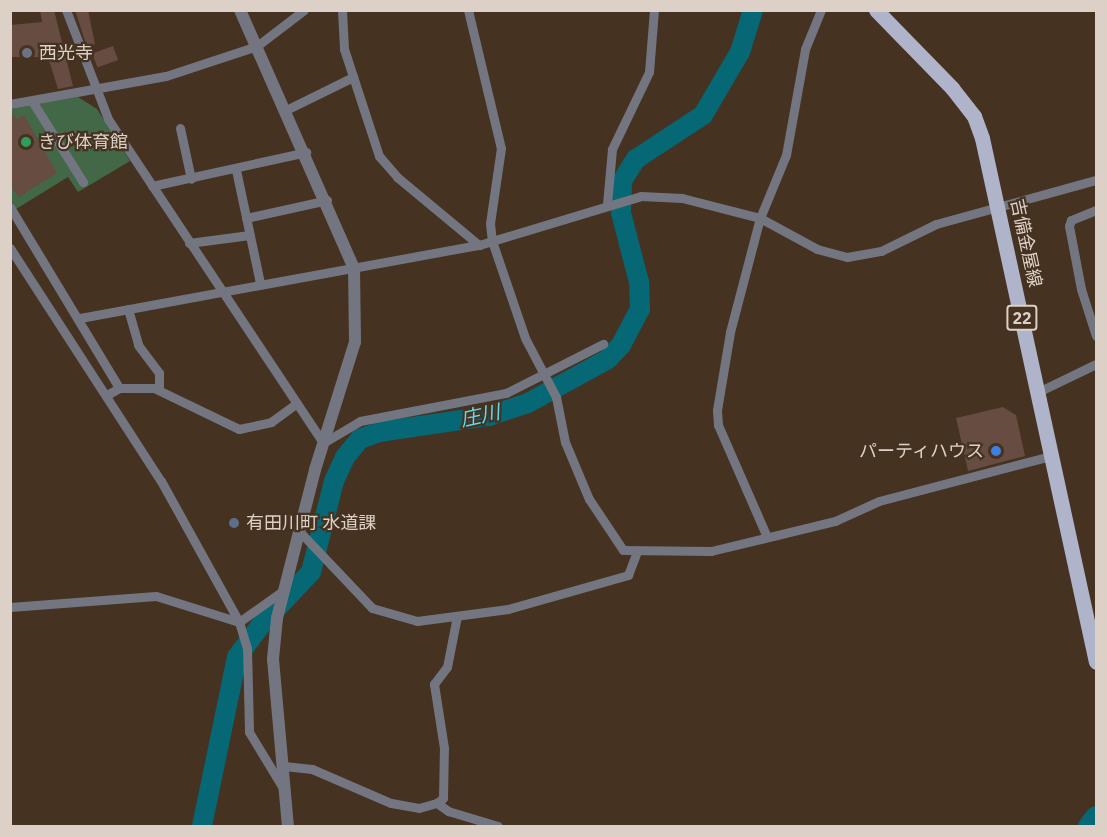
<!DOCTYPE html>
<meta charset="utf-8">
<style>
body{margin:0}
#map{position:relative;width:1107px;height:837px;overflow:hidden;background:#453221;font-family:"IBM Plex Sans","Noto Sans JP",sans-serif}
div>[style]{position:absolute}
[style*='--x']{left:calc(var(--x)*1px);top:calc(var(--y)*1px);width:calc(var(--w)*1px);rotate:calc(var(--a)*1deg)}
.green>*{inset:0;background:#426847}
.river>*{height:20px;margin:-10px;padding:0 10px;transform-origin:10px;border-radius:10px;background:#066775}
.building>*{inset:0;background:#664c41;transform-origin:0 0}
.minor>*{height:9px;margin:-4.5px;padding:0 4.5px;transform-origin:4.5px;border-radius:4.5px;background:#737681}
.tertiary>*{height:12px;margin:-6px;padding:0 6px;transform-origin:6px;border-radius:6px;background:#737681}
.primary>*{height:15px;margin:-7.5px;padding:0 7.5px;transform-origin:7.5px;border-radius:7.5px;background:#afb4cb}
.dots>*{width:16px;height:16px;translate:-50% -50%;box-sizing:border-box;border:3px solid #453221;border-radius:50%}
span{translate:-50% -50%;white-space:nowrap;text-align:center;line-height:1.15;-webkit-text-stroke:4.5px #453221;paint-order:stroke}
.shield-label span{padding:2px 4px;background:#453221;border:2px solid;border-radius:4px;-webkit-text-stroke-width:0}
.shield-label{font-size:16px;color:#ddd1c7;font-weight:700}
.poi-label{font-size:18px;color:#ddd1c7}
.left{translate:0 -50%;text-align:left}
.right{translate:-100% -50%;text-align:right}
.street-label{font-size:18px;color:#ddd1c7}
.water-label{font-size:20px;color:#61d8ee;font-style:italic}
.frame{position:absolute;inset:0;border:12px solid #ddd1c7;pointer-events:none}
</style>
<div id="map">
<div class="green">
<i style="clip-path:polygon(78px 97px,97px 109px,130px 161px,78px 192px,68px 177px,16px 209px,11px 201px,11px 109px)"></i>
</div>
<div class="river">
<i style="--x:202;--y:826;--w:173;--a:-78.3"></i>
<i style="--x:237;--y:657;--w:39;--a:-53"></i>
<i style="--x:260;--y:626;--w:74;--a:-46.6"></i>
<i style="--x:311;--y:572;--w:94;--a:-75.8"></i>
<i style="--x:334;--y:481;--w:26;--a:-65"></i>
<i style="--x:345;--y:457;--w:23;--a:-50"></i>
<i style="--x:360;--y:439;--w:20;--a:-20"></i>
<i style="--x:379;--y:432;--w:111;--a:-8.3"></i>
<i style="--x:489;--y:416;--w:41;--a:-18.4"></i>
<i style="--x:528;--y:403;--w:91;--a:-28.8"></i>
<i style="--x:608;--y:359;--w:19;--a:-47"></i>
<i style="--x:621;--y:345;--w:41;--a:-62.2"></i>
<i style="--x:640;--y:309;--w:27;--a:-92"></i>
<i style="--x:639;--y:282;--w:71;--a:-104.6"></i>
<i style="--x:621;--y:213;--w:32;--a:-88"></i>
<i style="--x:622;--y:181;--w:26;--a:-58"></i>
<i style="--x:636;--y:159;--w:80;--a:-33.3"></i>
<i style="--x:703;--y:115;--w:73;--a:-59.6"></i>
<i style="--x:740;--y:52;--w:44;--a:-72.8"></i>
<i style="--x:1088;--y:826;--w:13;--a:-51"></i>
</div>
<div class="building">
<i style="clip-path:polygon(40px 10px,54px 10px,73px 86px,58px 89px,48px 57px,10px 57px,10px 25px,42px 22px)"></i>
<i style="clip-path:polygon(75px 10px,88px 10px,95px 44px,87px 47px)"></i>
<i style="left:113px;top:46px;width:15px;height:22px;rotate:70deg"></i>
<i style="clip-path:polygon(10px 111px,17px 119px,24px 115px,57px 173px,19px 197px,10px 186px)"></i>
<i style="clip-path:polygon(1003px 407px,1016px 415px,1025px 456px,968px 471px,956px 418px)"></i>
</div>
<div class="minor">
<i style="--x:66;--y:10;--w:117;--a:68.9"></i>
<i style="--x:108;--y:119;--w:389;--a:56.4"></i>
<i style="--x:323;--y:443;--w:43;--a:-30.7"></i>
<i style="--x:360;--y:421;--w:149;--a:-10.9"></i>
<i style="--x:506;--y:393;--w:109;--a:-26.8"></i>
<i style="--x:342;--y:10;--w:39;--a:87"></i>
<i style="--x:344;--y:49;--w:113;--a:71.9"></i>
<i style="--x:379;--y:156;--w:28;--a:49"></i>
<i style="--x:397;--y:177;--w:107;--a:39.7"></i>
<i style="--x:468;--y:10;--w:142;--a:76.6"></i>
<i style="--x:501;--y:148;--w:76;--a:98.3"></i>
<i style="--x:490;--y:223;--w:18;--a:84"></i>
<i style="--x:492;--y:241;--w:102;--a:71.2"></i>
<i style="--x:525;--y:338;--w:67;--a:62.3"></i>
<i style="--x:556;--y:397;--w:46;--a:78.7"></i>
<i style="--x:565;--y:442;--w:62;--a:67.2"></i>
<i style="--x:589;--y:499;--w:61;--a:56.3"></i>
<i style="--x:623;--y:550;--w:88;--a:0.7"></i>
<i style="--x:711;--y:551;--w:128;--a:-13.6"></i>
<i style="--x:835;--y:521;--w:48;--a:-24.4"></i>
<i style="--x:879;--y:501;--w:178;--a:-14.7"></i>
<i style="--x:32;--y:101;--w:96;--a:57.8"></i>
<i style="--x:10;--y:104;--w:158;--a:-10.2"></i>
<i style="--x:166;--y:76;--w:96;--a:-18.2"></i>
<i style="--x:257;--y:46;--w:59;--a:-37.5"></i>
<i style="--x:286;--y:110;--w:75;--a:-26.2"></i>
<i style="--x:180;--y:128;--w:52;--a:77.8"></i>
<i style="--x:236;--y:170;--w:116;--a:78"></i>
<i style="--x:152;--y:186;--w:158;--a:-12.4"></i>
<i style="--x:607;--y:204;--w:55;--a:-84.8"></i>
<i style="--x:612;--y:149;--w:85;--a:-64.3"></i>
<i style="--x:649;--y:72;--w:62;--a:-85.4"></i>
<i style="--x:10;--y:207;--w:211;--a:58.9"></i>
<i style="--x:1096;--y:210;--w:27;--a:158"></i>
<i style="--x:1071;--y:220;--w:6;--a:108"></i>
<i style="--x:1069;--y:226;--w:64;--a:79.2"></i>
<i style="--x:1081;--y:289;--w:49;--a:72.3"></i>
<i style="--x:246;--y:218;--w:83;--a:-12.5"></i>
<i style="--x:189;--y:243;--w:61;--a:-7.6"></i>
<i style="--x:10;--y:248;--w:278;--a:57.1"></i>
<i style="--x:161;--y:481;--w:161;--a:61"></i>
<i style="--x:239;--y:622;--w:27;--a:73"></i>
<i style="--x:247;--y:648;--w:84;--a:88.6"></i>
<i style="--x:249;--y:732;--w:66;--a:58.7"></i>
<i style="--x:128;--y:309;--w:37;--a:74"></i>
<i style="--x:138;--y:345;--w:35;--a:53"></i>
<i style="--x:159;--y:373;--w:17;--a:90"></i>
<i style="--x:80;--y:318;--w:406;--a:-10.4"></i>
<i style="--x:479;--y:245;--w:169;--a:-16.8"></i>
<i style="--x:641;--y:196;--w:41;--a:2.8"></i>
<i style="--x:682;--y:198;--w:81;--a:14.4"></i>
<i style="--x:760;--y:218;--w:65;--a:28.5"></i>
<i style="--x:817;--y:249;--w:31;--a:15"></i>
<i style="--x:847;--y:257;--w:35;--a:-10"></i>
<i style="--x:881;--y:251;--w:61;--a:-26.1"></i>
<i style="--x:936;--y:224;--w:166;--a:-15.4"></i>
<i style="--x:1038;--y:392;--w:64;--a:-25.8"></i>
<i style="--x:107;--y:395;--w:14;--a:-30"></i>
<i style="--x:119;--y:388;--w:35;--a:0"></i>
<i style="--x:154;--y:388;--w:94;--a:25.8"></i>
<i style="--x:239;--y:429;--w:33;--a:-12"></i>
<i style="--x:271;--y:422;--w:29;--a:-36"></i>
<i style="--x:299;--y:531;--w:106;--a:46.5"></i>
<i style="--x:372;--y:608;--w:47;--a:16.1"></i>
<i style="--x:417;--y:621;--w:92;--a:-7.5"></i>
<i style="--x:508;--y:609;--w:125;--a:-15.8"></i>
<i style="--x:628;--y:575;--w:22;--a:-69"></i>
<i style="--x:767;--y:537;--w:122;--a:-113.6"></i>
<i style="--x:718;--y:425;--w:15;--a:-94"></i>
<i style="--x:717;--y:410;--w:79;--a:-80.5"></i>
<i style="--x:730;--y:332;--w:118;--a:-75.3"></i>
<i style="--x:760;--y:218;--w:68;--a:-67.6"></i>
<i style="--x:786;--y:155;--w:108;--a:-79.8"></i>
<i style="--x:805;--y:49;--w:42;--a:-67.7"></i>
<i style="--x:10;--y:607;--w:146;--a:-4.3"></i>
<i style="--x:156;--y:596;--w:87;--a:17.4"></i>
<i style="--x:239;--y:622;--w:52;--a:-35.5"></i>
<i style="--x:284;--y:766;--w:28;--a:6"></i>
<i style="--x:312;--y:769;--w:86;--a:23.3"></i>
<i style="--x:391;--y:803;--w:28;--a:10"></i>
<i style="--x:419;--y:808;--w:19;--a:-16"></i>
<i style="--x:437;--y:803;--w:14;--a:36"></i>
<i style="--x:448;--y:811;--w:52;--a:16.7"></i>
<i style="--x:437;--y:803;--w:8;--a:-40"></i>
<i style="--x:443;--y:798;--w:50;--a:-88.9"></i>
<i style="--x:444;--y:748;--w:65;--a:-98.9"></i>
<i style="--x:434;--y:684;--w:21;--a:-53"></i>
<i style="--x:447;--y:667;--w:52;--a:-78.9"></i>
</div>
<div class="tertiary">
<i style="--x:240;--y:10;--w:282;--a:66.2"></i>
<i style="--x:354;--y:268;--w:74;--a:89.2"></i>
<i style="--x:355;--y:342;--w:134;--a:107.4"></i>
<i style="--x:315;--y:470;--w:153;--a:104.4"></i>
<i style="--x:277;--y:618;--w:41;--a:95.6"></i>
<i style="--x:273;--y:659;--w:168;--a:84.9"></i>
</div>
<div class="primary">
<i style="--x:876;--y:10;--w:109;--a:45.7"></i>
<i style="--x:952;--y:88;--w:36;--a:52"></i>
<i style="--x:974;--y:116;--w:23;--a:70"></i>
<i style="--x:982;--y:138;--w:536;--a:77.73"></i>
</div>
<div class="dots">
<i style="left:27px;top:53px;background:#6b7280"></i>
<i style="left:26px;top:142px;background:#2e9e5b"></i>
<i style="left:996px;top:451px;background:#3f7fe0"></i>
<i style="left:234px;top:523px;background:#5c6f8a"></i>
</div>
<div class="shield-label">
<span style="left:1022px;top:318px">22</span>
</div>
<div class="poi-label">
<span class="left" style="left:39px;top:53px">西光寺</span>
<span class="left" style="left:38px;top:142px">きび体育館</span>
<span class="right" style="left:984px;top:451px">パーティハウス</span>
<span class="left" style="left:246px;top:523px">有田川町 水道課</span>
</div>
<div class="street-label">
<span style="left:1026px;top:243px;rotate:78deg">吉備金屋線</span>
</div>
<div class="water-label">
<span style="left:480px;top:415px;rotate:-12deg">庄川</span>
</div>
<div class="frame"></div>
</div>
